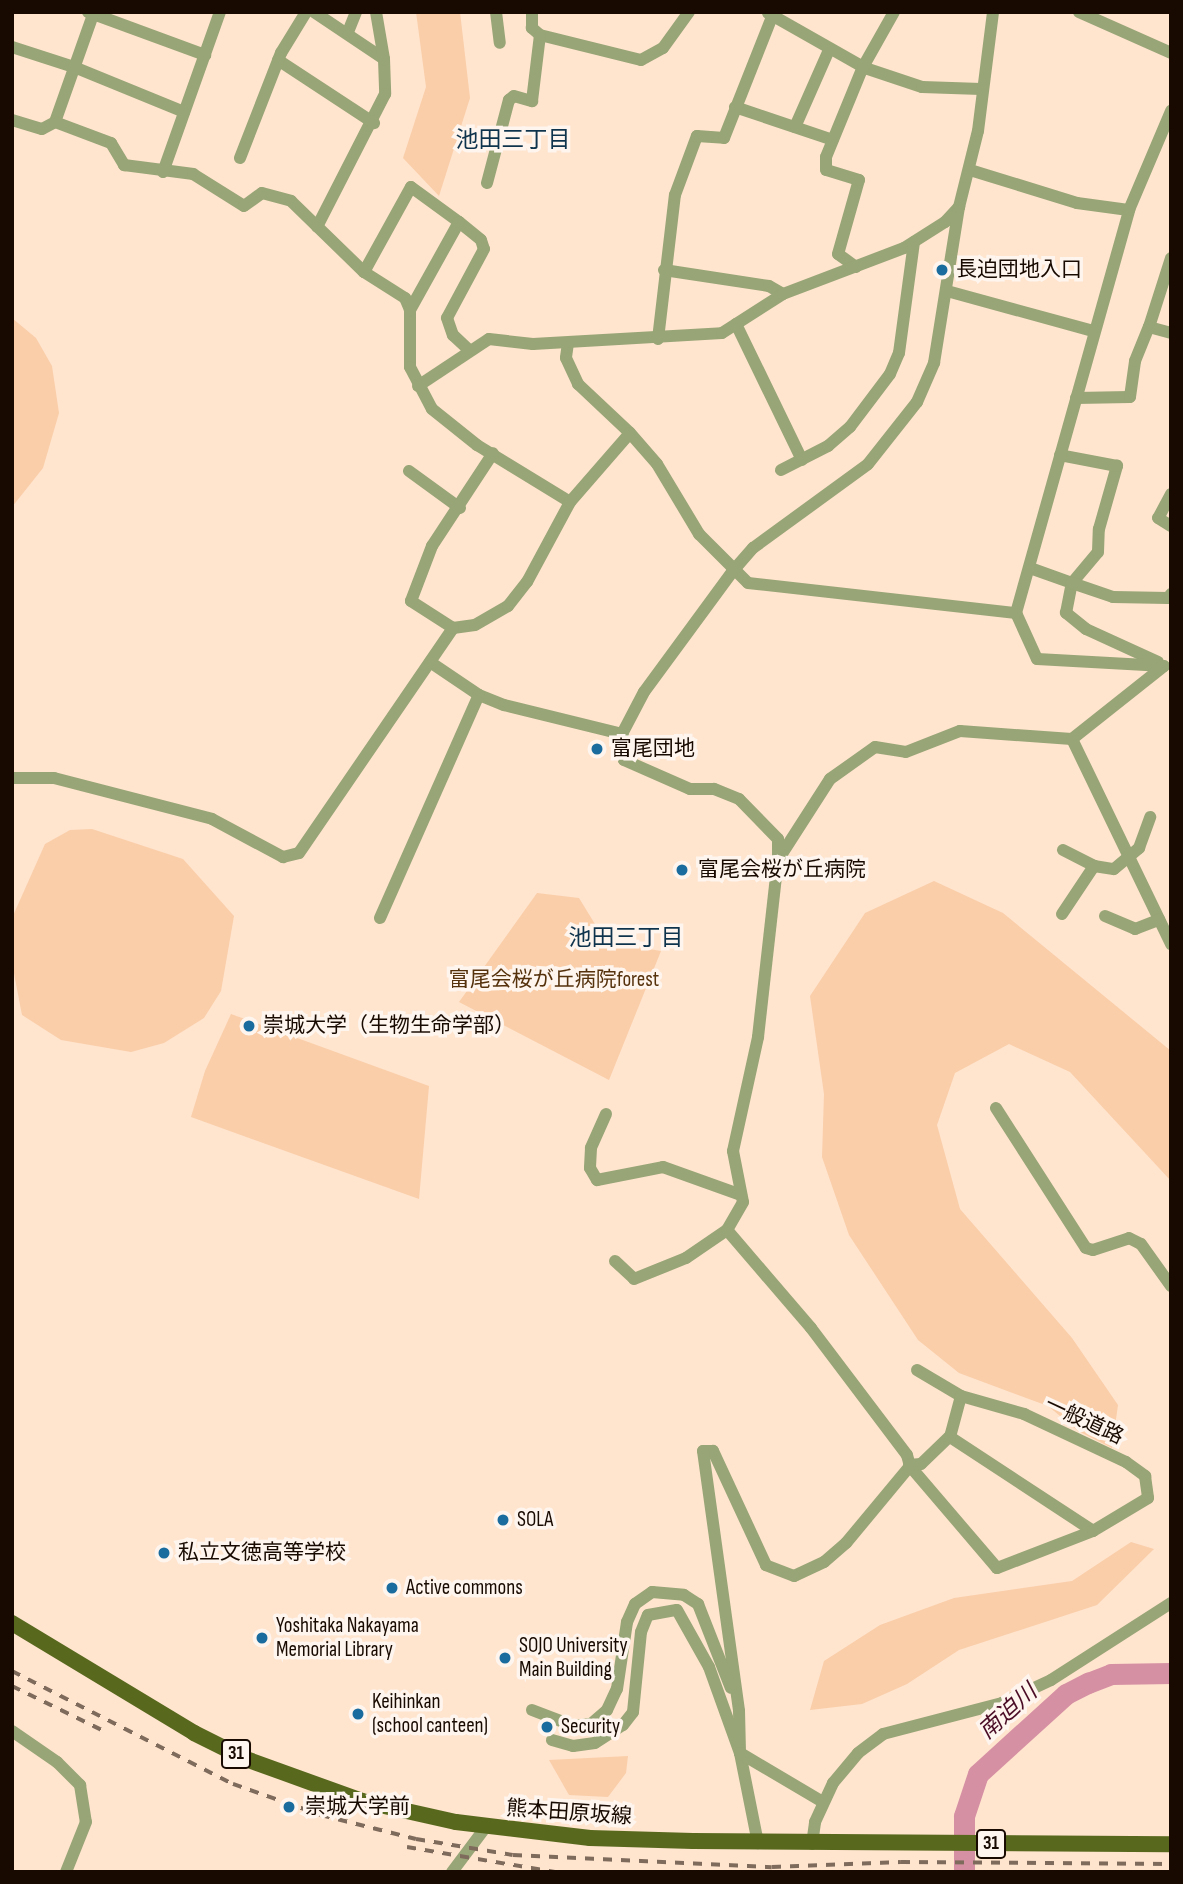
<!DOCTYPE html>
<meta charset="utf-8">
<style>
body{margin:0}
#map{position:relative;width:1183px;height:1884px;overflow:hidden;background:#ffe4ce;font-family:"Sofia Sans Condensed","Noto Sans JP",sans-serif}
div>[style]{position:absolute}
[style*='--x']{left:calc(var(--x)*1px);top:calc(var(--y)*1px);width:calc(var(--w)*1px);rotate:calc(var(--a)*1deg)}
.green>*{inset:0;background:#facea9}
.river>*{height:21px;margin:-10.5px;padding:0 10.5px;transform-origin:10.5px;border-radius:10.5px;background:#d690a3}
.minor>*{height:12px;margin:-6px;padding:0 6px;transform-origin:6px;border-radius:6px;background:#98a576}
.major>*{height:16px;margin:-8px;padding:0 8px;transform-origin:8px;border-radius:8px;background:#58691e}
.rail>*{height:3.5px;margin-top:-1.75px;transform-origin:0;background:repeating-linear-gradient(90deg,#7f6b5c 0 9px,transparent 0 18px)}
.dots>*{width:19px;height:19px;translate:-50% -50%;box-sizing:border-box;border:4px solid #fef5ee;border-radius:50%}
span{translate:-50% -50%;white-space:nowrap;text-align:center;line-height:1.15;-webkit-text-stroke:7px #fef5ee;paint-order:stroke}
.shield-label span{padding:2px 5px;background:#fef5ee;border:2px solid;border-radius:5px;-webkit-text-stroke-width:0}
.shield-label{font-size:19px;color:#180a01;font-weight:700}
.poi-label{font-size:21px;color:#180a01}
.left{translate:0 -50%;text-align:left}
.park-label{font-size:21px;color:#55310c}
.street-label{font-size:21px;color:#180a01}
.neighbourhood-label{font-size:23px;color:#0e334c}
.water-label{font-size:23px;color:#4b0d26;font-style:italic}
.frame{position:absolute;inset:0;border:14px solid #180a01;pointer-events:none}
</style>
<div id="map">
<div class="green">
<i style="clip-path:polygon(416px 12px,460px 12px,470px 98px,439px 196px,403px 158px,426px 87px)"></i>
<i style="clip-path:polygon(12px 318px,36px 338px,52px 366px,59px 413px,43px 468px,12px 507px)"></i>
<i style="clip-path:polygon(92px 829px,183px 859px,234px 916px,221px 991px,204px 1018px,164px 1043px,131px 1052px,61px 1040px,22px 1015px,12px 963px,12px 918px,45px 844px,70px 830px)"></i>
<i style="clip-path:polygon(934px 881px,1003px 913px,1171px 1051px,1171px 1181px,1070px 1072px,1009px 1044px,955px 1073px,937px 1125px,960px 1209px,1072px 1338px,1118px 1405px,1112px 1448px,1078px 1431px,1048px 1406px,959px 1373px,918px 1340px,849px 1235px,822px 1157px,824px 1094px,810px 996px,865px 913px)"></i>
<i style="clip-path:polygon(537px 893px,579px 898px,606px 942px,661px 951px,609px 1080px,459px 1002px)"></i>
<i style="clip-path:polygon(231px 1014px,429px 1086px,419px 1199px,191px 1117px,205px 1071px)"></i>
<i style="clip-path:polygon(1131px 1542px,1154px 1549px,1097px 1605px,959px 1650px,907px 1684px,862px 1704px,810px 1710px,824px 1661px,880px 1625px,954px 1598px,1072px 1581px)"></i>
<i style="clip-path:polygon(628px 1756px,626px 1773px,608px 1797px,569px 1795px,549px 1760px)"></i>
</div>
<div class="river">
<i style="--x:964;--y:1872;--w:56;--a:-90"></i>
<i style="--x:964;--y:1816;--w:44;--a:-71.6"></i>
<i style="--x:978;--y:1774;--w:119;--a:-42.3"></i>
<i style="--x:1066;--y:1694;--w:25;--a:-27"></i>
<i style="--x:1088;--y:1683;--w:25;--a:-21"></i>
<i style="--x:1111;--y:1674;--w:60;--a:-1"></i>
</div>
<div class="minor">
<i style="--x:88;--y:12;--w:125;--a:20.2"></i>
<i style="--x:314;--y:12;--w:84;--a:33.9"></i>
<i style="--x:384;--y:59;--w:35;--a:88"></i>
<i style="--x:385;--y:94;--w:149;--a:117.1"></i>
<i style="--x:376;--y:12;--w:48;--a:80.3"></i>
<i style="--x:496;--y:12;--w:31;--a:83"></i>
<i style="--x:1079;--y:12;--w:101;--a:24"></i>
<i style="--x:768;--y:13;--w:112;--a:29.6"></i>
<i style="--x:865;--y:68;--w:60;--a:18.4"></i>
<i style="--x:922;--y:87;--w:59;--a:1.9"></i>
<i style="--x:348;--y:32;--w:22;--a:-68"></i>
<i style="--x:540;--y:35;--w:104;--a:13.9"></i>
<i style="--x:641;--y:60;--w:25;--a:-29"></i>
<i style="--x:663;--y:48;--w:44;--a:-54.2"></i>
<i style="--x:12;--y:47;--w:65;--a:17.9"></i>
<i style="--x:74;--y:67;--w:119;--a:22.2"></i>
<i style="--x:278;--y:60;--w:115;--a:33.3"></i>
<i style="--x:735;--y:107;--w:103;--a:18.6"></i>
<i style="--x:12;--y:120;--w:31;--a:17"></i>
<i style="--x:42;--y:129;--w:15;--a:-28"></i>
<i style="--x:55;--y:122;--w:117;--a:-70.5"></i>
<i style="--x:55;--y:122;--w:60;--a:20.6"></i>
<i style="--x:111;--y:143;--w:26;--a:59"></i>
<i style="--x:124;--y:165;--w:70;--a:7.4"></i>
<i style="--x:193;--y:174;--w:60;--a:32.1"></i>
<i style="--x:244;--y:206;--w:22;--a:-36"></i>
<i style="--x:262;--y:193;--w:30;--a:15"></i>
<i style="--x:291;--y:201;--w:102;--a:44.2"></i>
<i style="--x:364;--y:272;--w:49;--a:32.4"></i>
<i style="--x:405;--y:298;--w:13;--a:67"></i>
<i style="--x:410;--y:310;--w:57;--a:90"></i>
<i style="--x:410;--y:367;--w:47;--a:62.4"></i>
<i style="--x:432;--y:409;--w:58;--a:38.7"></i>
<i style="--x:477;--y:445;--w:109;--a:31.5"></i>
<i style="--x:795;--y:127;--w:84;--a:-66.2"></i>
<i style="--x:240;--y:158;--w:113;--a:-68.7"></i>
<i style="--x:281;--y:53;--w:48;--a:-58.6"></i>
<i style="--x:970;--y:170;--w:112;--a:17.1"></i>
<i style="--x:1077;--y:203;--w:52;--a:7.7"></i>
<i style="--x:163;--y:172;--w:170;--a:-70.4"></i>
<i style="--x:487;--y:183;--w:86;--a:-75.2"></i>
<i style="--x:509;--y:100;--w:6;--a:-39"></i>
<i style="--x:514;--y:96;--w:19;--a:16"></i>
<i style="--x:532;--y:101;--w:66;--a:-83.1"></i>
<i style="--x:540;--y:35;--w:11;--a:-139"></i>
<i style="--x:532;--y:28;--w:16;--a:-90"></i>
<i style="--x:459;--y:222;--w:28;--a:39"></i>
<i style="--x:481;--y:240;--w:9;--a:72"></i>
<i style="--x:484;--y:249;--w:78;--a:118.2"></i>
<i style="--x:447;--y:318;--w:18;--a:71"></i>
<i style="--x:453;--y:335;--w:21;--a:43"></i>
<i style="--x:1171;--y:258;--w:72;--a:107.7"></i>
<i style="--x:1149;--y:327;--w:23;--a:15"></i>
<i style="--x:856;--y:267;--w:22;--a:-144"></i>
<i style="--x:838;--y:254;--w:77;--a:-74.2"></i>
<i style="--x:859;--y:180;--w:34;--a:-163"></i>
<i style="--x:826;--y:170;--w:13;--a:-90"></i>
<i style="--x:826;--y:157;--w:97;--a:-67.7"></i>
<i style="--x:863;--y:67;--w:63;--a:-60.6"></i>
<i style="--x:664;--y:270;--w:106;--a:8.7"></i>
<i style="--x:769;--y:286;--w:16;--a:30"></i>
<i style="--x:364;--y:272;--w:97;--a:-61.1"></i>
<i style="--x:411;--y:187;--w:59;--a:36.1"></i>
<i style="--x:459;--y:222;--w:101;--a:119.1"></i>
<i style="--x:947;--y:291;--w:151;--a:15.3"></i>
<i style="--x:736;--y:324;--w:151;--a:64.1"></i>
<i style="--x:658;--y:339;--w:145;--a:-83.3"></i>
<i style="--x:675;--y:195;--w:63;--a:-69.6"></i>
<i style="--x:697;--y:136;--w:27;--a:4"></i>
<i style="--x:724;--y:138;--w:130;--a:-68.4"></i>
<i style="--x:568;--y:343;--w:15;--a:98"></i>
<i style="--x:566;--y:358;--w:29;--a:65"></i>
<i style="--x:578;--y:384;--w:71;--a:43.3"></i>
<i style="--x:418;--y:386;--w:85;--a:-33.5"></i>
<i style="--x:489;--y:339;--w:44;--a:6.5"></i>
<i style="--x:533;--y:344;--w:189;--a:-3.3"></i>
<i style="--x:722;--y:333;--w:72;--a:-32.6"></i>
<i style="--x:783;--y:294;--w:129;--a:-20.8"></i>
<i style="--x:904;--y:248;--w:49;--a:-32.4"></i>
<i style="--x:945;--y:222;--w:21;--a:-47"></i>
<i style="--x:1076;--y:398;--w:54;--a:-1.1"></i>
<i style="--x:1130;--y:397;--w:36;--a:-82"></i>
<i style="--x:1135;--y:361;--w:37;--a:-68"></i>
<i style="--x:781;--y:470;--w:53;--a:-27.1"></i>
<i style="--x:828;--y:446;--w:29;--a:-41"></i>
<i style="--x:850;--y:427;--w:66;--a:-53"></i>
<i style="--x:890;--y:374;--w:23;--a:-67"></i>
<i style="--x:899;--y:353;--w:112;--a:-82.3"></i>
<i style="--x:409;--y:471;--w:63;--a:36"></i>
<i style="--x:1171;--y:494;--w:27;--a:118"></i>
<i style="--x:1158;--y:518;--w:15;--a:32"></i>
<i style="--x:1030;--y:568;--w:45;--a:19.7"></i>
<i style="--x:1072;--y:583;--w:40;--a:-50"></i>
<i style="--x:1098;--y:552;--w:23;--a:-88"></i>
<i style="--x:1099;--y:529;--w:66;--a:-74.1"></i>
<i style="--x:1117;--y:466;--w:58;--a:-169.1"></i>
<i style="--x:453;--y:628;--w:22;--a:-8"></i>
<i style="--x:475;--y:625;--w:38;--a:-30"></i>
<i style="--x:508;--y:606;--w:31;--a:-52"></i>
<i style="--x:527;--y:582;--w:91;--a:-61.7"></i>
<i style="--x:570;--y:502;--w:91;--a:-49"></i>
<i style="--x:630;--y:433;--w:41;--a:48.9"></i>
<i style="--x:657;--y:464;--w:82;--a:59"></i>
<i style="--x:699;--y:534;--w:69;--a:45"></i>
<i style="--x:748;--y:583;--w:270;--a:6.4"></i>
<i style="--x:430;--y:662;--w:59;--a:34"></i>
<i style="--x:479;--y:695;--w:27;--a:22"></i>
<i style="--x:504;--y:705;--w:122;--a:13.8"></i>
<i style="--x:1158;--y:662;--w:79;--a:-155.4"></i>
<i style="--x:1086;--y:629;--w:26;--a:-141"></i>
<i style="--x:1066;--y:613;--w:31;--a:-79"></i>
<i style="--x:1072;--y:583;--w:43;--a:18.9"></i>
<i style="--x:1113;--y:597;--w:55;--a:1"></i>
<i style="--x:1168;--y:598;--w:5;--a:-53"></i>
<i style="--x:1164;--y:666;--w:127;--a:-176.8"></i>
<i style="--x:1037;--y:659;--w:51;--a:-114.5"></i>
<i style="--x:1016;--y:613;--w:419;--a:-74.3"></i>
<i style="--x:1129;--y:210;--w:108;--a:-67"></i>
<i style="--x:1072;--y:739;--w:228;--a:64.2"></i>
<i style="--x:12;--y:778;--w:42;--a:0"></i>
<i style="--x:54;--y:778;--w:163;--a:14.5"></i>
<i style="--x:212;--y:819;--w:81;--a:28.2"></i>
<i style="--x:283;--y:857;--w:16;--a:-14"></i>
<i style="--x:299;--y:853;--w:273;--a:-55.6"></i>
<i style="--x:453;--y:628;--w:50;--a:-147.3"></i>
<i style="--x:411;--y:601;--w:59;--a:-69.1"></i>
<i style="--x:432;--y:546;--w:111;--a:-56.7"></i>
<i style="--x:1063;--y:850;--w:35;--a:27"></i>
<i style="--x:1094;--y:866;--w:20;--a:9"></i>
<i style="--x:1114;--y:869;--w:33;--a:-40"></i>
<i style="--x:1139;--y:848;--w:33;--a:-70"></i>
<i style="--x:778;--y:860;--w:96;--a:-57.3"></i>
<i style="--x:830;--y:779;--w:55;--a:-35.4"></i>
<i style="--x:875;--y:747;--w:31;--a:9"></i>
<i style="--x:906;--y:752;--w:58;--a:-21.3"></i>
<i style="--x:960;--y:731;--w:112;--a:4.1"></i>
<i style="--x:1072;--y:739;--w:117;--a:-38.4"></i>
<i style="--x:1062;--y:914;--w:58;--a:-56.3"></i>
<i style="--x:1105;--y:916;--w:33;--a:23"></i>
<i style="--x:1135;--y:929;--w:26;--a:-21"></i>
<i style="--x:380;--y:918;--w:244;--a:-66.1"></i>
<i style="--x:996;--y:1108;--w:166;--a:57.3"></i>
<i style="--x:1086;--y:1248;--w:7;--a:16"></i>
<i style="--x:1093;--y:1250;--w:38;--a:-18"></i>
<i style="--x:1129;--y:1238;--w:13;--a:27"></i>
<i style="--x:1141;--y:1244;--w:52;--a:54.5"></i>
<i style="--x:606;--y:1114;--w:37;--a:114"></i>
<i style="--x:591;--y:1148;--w:20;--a:93"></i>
<i style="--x:590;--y:1168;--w:14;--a:60"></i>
<i style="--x:597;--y:1180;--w:67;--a:-11.1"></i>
<i style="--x:663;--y:1167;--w:83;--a:19.7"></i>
<i style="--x:727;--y:1230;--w:129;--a:49.4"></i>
<i style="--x:811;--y:1328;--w:159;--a:52.9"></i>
<i style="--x:907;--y:1455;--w:11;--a:75"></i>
<i style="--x:910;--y:1466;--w:100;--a:129.7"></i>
<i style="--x:846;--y:1543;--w:29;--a:139"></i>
<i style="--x:824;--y:1562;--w:33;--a:155"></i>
<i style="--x:794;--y:1576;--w:30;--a:-159"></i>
<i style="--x:766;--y:1565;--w:126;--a:-114.9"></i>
<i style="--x:713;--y:1451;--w:10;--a:180"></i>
<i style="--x:703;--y:1451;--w:262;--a:82.1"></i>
<i style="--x:739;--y:1711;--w:42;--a:88.6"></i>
<i style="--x:740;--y:1753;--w:92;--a:78.7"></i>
<i style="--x:615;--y:1261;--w:26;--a:43"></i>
<i style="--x:634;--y:1279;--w:56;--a:-22"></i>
<i style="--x:686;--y:1258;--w:50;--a:-34.3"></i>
<i style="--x:727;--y:1230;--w:32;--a:-60"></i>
<i style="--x:743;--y:1202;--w:52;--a:-101.1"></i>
<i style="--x:733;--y:1151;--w:117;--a:-77.6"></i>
<i style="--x:758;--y:1037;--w:178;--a:-83.6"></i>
<i style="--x:778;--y:860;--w:21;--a:-90"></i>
<i style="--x:778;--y:839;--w:56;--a:-134.3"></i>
<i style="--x:739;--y:799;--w:27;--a:-158"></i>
<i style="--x:714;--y:789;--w:24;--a:180"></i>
<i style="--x:690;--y:789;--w:72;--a:-156.3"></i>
<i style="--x:624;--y:760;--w:26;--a:-94"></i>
<i style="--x:622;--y:734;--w:47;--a:-62.4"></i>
<i style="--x:644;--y:692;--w:149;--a:-53.7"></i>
<i style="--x:732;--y:572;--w:32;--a:-49"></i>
<i style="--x:753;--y:548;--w:142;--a:-36.1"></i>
<i style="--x:868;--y:464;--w:79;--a:-51.7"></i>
<i style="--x:917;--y:402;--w:43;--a:-66.4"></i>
<i style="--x:934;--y:363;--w:158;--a:-80.9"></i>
<i style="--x:959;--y:207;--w:78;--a:-76"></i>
<i style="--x:978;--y:131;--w:120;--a:-82.8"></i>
<i style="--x:917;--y:1370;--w:51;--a:30.6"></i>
<i style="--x:950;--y:1436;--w:1;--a:90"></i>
<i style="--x:950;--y:1437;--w:171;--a:33.3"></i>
<i style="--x:1093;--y:1531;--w:103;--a:158.9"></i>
<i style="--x:997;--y:1568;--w:135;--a:-130.5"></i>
<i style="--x:909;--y:1465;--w:12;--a:-5"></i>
<i style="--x:921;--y:1464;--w:40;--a:-44"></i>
<i style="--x:950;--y:1437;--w:42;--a:-75"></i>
<i style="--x:961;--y:1396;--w:66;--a:15.9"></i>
<i style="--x:1024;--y:1414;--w:113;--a:25.2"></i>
<i style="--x:1126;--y:1462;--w:24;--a:36"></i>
<i style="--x:1145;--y:1476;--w:22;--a:82"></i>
<i style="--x:1148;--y:1498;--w:64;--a:149"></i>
<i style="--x:532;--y:1710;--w:45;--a:20.9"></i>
<i style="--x:574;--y:1726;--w:17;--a:-7"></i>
<i style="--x:591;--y:1724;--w:21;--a:-41"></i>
<i style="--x:607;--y:1710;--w:23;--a:-65"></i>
<i style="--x:617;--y:1689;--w:68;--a:-81.5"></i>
<i style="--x:627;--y:1622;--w:20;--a:-66"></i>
<i style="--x:635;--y:1604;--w:21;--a:-35"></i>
<i style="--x:652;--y:1592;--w:32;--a:5"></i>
<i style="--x:684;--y:1595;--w:17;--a:33"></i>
<i style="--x:698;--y:1604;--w:90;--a:68.6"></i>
<i style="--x:12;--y:1731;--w:55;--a:34.6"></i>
<i style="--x:57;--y:1762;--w:33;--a:45"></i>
<i style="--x:80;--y:1785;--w:37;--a:81"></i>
<i style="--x:86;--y:1822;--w:54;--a:111.8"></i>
<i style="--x:552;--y:1740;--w:22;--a:16"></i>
<i style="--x:573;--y:1746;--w:22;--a:-8"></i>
<i style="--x:595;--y:1743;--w:33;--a:-33"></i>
<i style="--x:623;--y:1725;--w:16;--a:-52"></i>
<i style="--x:633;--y:1712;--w:80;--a:-84.3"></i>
<i style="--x:641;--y:1632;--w:18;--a:-68"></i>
<i style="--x:648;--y:1615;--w:29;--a:-10"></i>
<i style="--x:677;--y:1610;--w:65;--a:60.7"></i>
<i style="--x:709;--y:1667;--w:91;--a:70.2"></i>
<i style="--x:740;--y:1753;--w:96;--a:30.6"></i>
<i style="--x:812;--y:1844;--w:22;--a:-82"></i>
<i style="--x:815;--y:1822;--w:43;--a:-65.2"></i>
<i style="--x:833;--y:1783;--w:39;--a:-50"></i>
<i style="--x:858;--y:1753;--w:31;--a:-37"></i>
<i style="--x:883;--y:1734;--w:123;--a:-14.6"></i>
<i style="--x:1002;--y:1703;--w:54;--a:-25.1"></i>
<i style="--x:1051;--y:1680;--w:143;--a:-32.7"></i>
<i style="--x:452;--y:1872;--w:55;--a:-53.1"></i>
</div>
<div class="major">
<i style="--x:12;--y:1623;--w:213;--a:31.1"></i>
<i style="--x:194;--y:1733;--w:58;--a:26.6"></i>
<i style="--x:246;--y:1759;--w:123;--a:19.9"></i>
<i style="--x:362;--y:1801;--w:96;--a:12.6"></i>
<i style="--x:456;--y:1822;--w:135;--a:6.8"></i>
<i style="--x:590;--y:1838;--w:103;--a:1.7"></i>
<i style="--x:693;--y:1841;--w:478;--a:0.4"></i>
</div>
<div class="rail">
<i style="--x:12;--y:1671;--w:248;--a:27.1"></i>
<i style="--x:233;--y:1784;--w:93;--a:19.4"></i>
<i style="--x:321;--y:1815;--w:98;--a:14.2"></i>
<i style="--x:416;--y:1839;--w:98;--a:9.4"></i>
<i style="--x:513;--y:1855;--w:259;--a:2.7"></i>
<i style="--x:772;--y:1867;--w:129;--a:-2.2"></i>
<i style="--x:901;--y:1862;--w:270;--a:0.4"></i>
<i style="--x:12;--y:1686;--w:102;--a:26.1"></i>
<i style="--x:407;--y:1847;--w:150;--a:9.6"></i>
</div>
<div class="dots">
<i style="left:942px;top:270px;background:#1b6c9e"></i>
<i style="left:597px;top:749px;background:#1b6c9e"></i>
<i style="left:682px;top:870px;background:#1b6c9e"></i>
<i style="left:249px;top:1026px;background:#1b6c9e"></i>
<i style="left:503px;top:1520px;background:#1b6c9e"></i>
<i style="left:164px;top:1553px;background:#1b6c9e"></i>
<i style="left:392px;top:1588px;background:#1b6c9e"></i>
<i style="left:262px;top:1638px;background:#1b6c9e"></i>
<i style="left:505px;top:1658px;background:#1b6c9e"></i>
<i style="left:358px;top:1714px;background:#1b6c9e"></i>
<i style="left:547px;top:1727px;background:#1b6c9e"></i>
<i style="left:289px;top:1807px;background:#1b6c9e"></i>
</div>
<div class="shield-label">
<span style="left:236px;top:1754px">31</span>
<span style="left:991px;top:1844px">31</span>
</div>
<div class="poi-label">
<span class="left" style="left:956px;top:270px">長迫団地入口</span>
<span class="left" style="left:611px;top:749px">富尾団地</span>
<span class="left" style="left:698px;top:870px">富尾会桜が丘病院</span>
<span class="left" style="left:263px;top:1026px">崇城大学（生物生命学部）</span>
<span class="left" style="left:517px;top:1520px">SOLA</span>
<span class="left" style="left:178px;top:1553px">私立文徳高等学校</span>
<span class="left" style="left:406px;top:1588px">Active commons</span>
<span class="left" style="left:276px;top:1638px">Yoshitaka Nakayama<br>Memorial Library</span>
<span class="left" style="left:519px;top:1658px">SOJO University<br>Main Building</span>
<span class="left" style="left:372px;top:1714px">Keihinkan<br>(school canteen)</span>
<span class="left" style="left:561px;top:1727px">Security</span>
<span class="left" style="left:305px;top:1807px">崇城大学前</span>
</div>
<div class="park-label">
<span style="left:554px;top:980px">富尾会桜が丘病院forest</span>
</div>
<div class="street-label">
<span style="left:1084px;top:1421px;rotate:25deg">一般道路</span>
<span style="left:569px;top:1813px;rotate:4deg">熊本田原坂線</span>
</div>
<div class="neighbourhood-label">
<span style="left:513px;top:140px">池田三丁目</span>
<span style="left:626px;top:938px">池田三丁目</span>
</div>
<div class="water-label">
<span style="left:1008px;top:1712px;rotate:-42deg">南迫川</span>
</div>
<div class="frame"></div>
</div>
